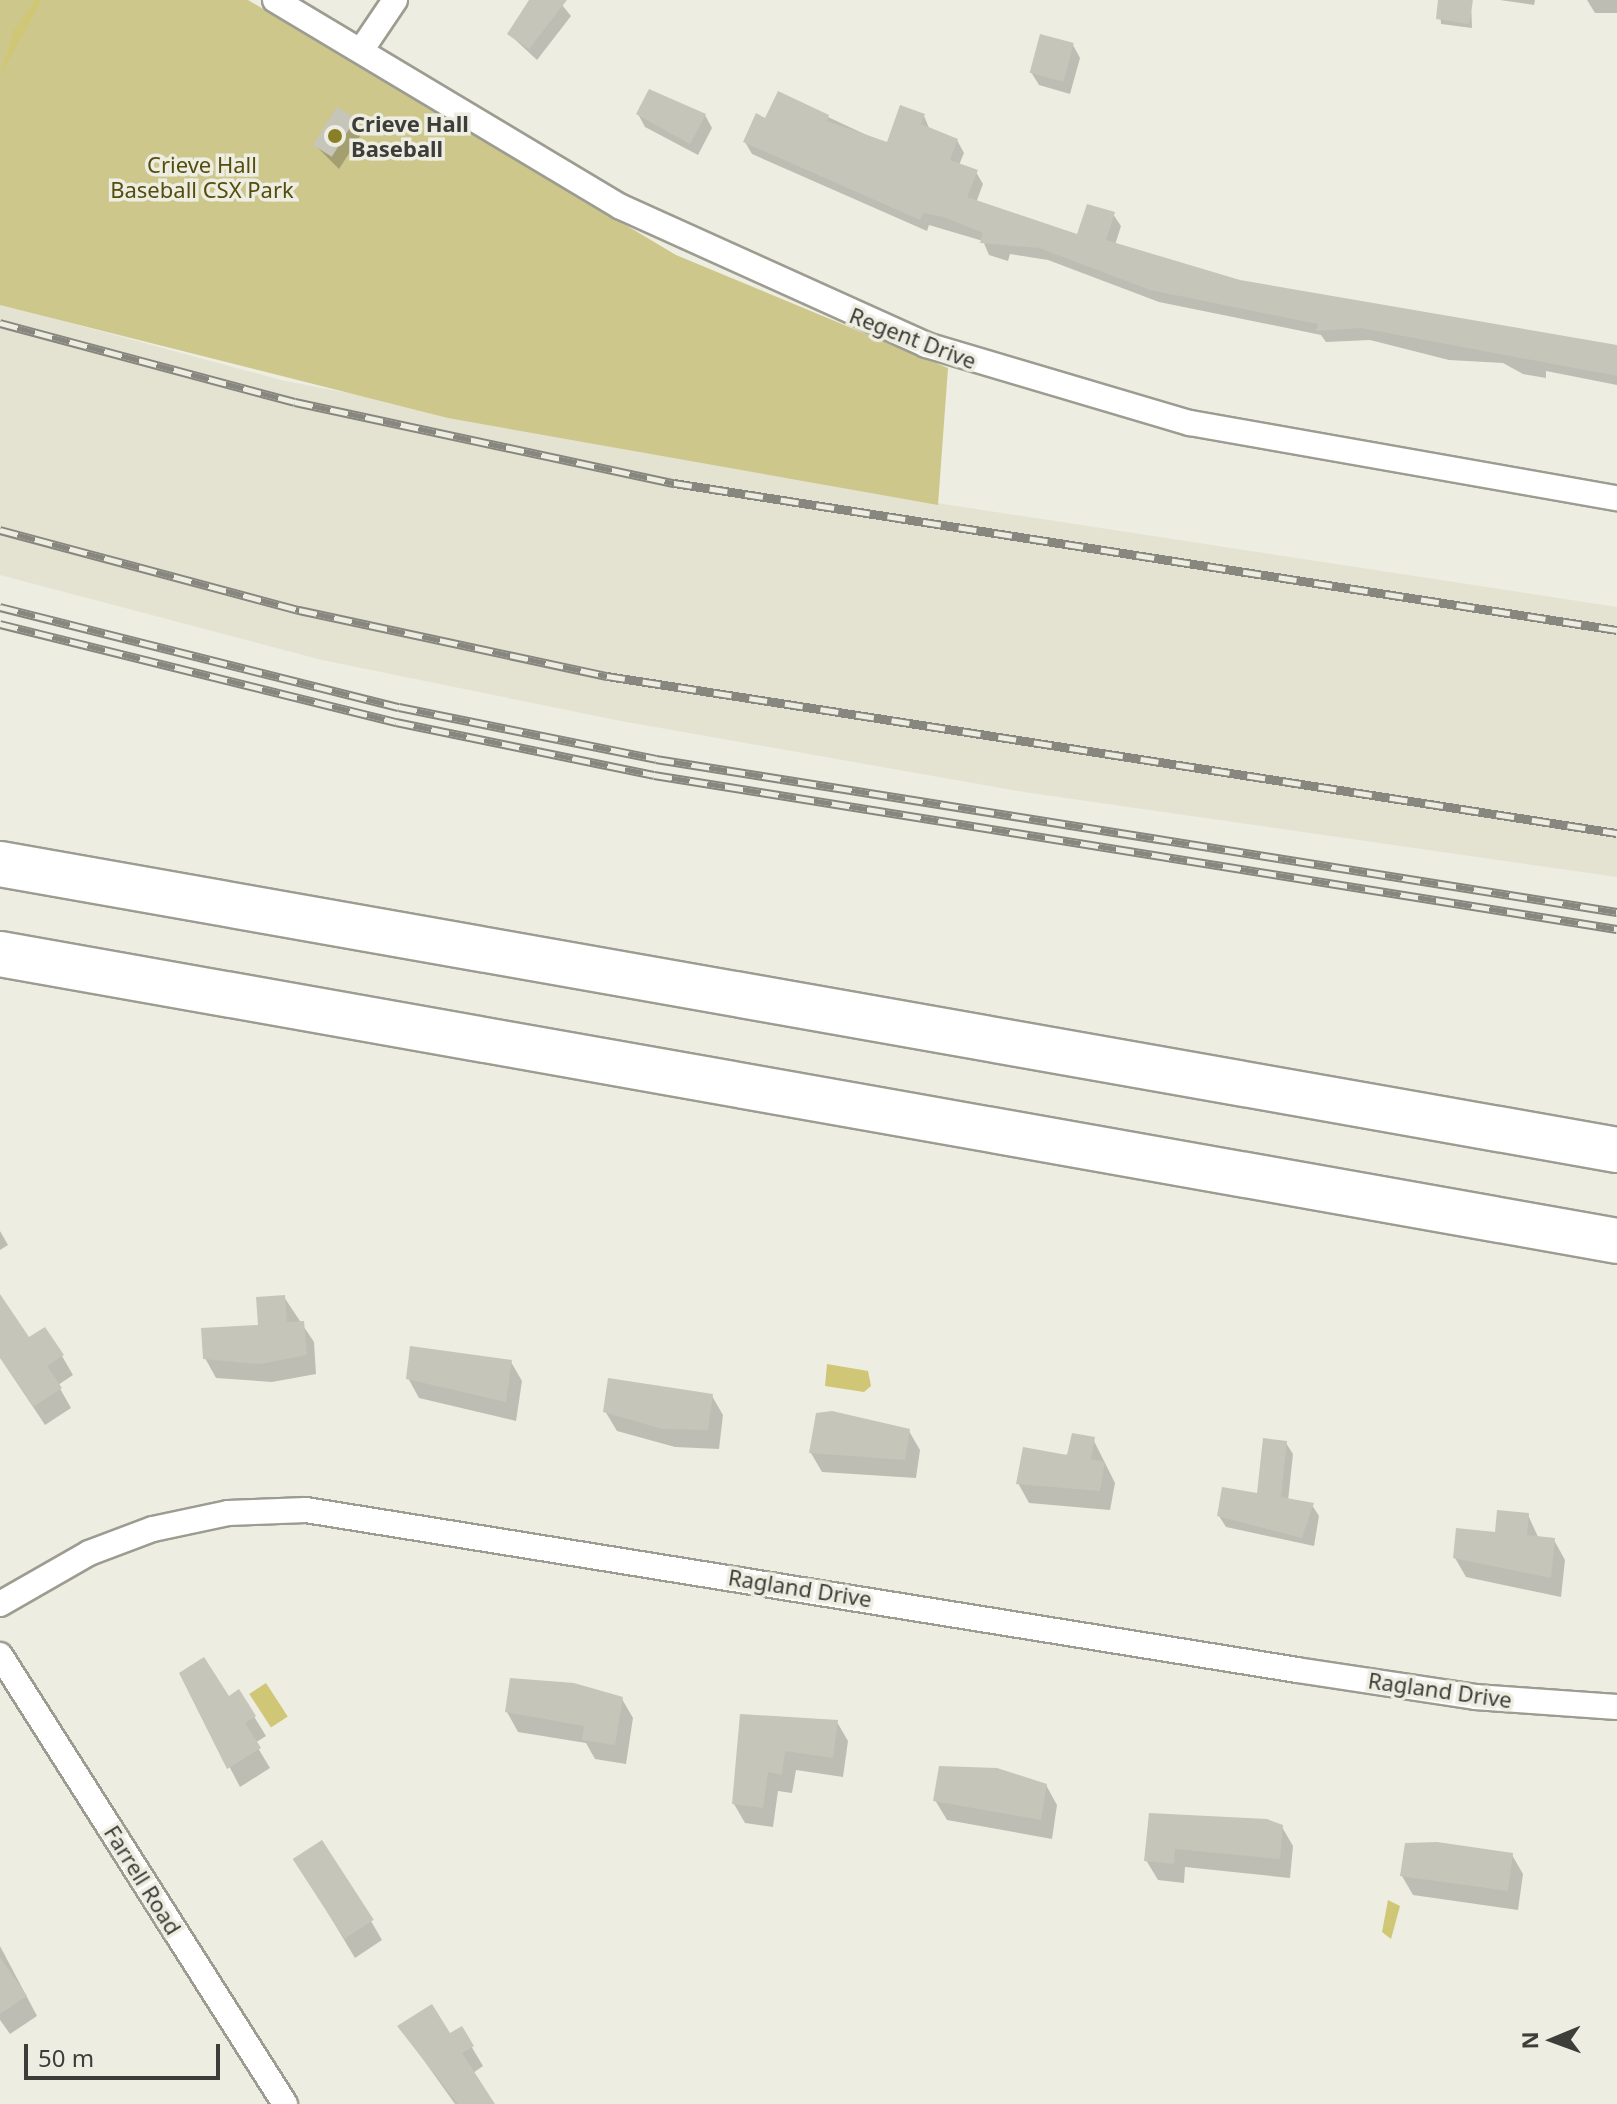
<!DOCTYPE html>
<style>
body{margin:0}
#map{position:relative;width:1617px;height:2104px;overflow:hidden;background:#edede1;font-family:"Noto Sans",sans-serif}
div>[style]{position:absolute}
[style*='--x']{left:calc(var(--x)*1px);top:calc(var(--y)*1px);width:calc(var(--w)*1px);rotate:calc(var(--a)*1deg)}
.built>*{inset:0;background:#e4e2d0}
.green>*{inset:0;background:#cdc78c}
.water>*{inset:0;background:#d0c776;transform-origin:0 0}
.shadow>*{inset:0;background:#0003}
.building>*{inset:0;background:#c6c5ba;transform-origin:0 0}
.roads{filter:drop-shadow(2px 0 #9d9c91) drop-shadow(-2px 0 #9d9c91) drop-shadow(0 2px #9d9c91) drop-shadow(0 -2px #9d9c91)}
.minor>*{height:24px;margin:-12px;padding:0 12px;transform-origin:12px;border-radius:12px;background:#fff}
.motorway>*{height:44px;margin:-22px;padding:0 22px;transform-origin:22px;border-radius:22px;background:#fff}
.rail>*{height:9px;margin-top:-4.5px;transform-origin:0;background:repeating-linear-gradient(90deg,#edede1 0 18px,#878780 0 36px);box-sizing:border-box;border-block:2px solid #878780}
.dots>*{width:22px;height:22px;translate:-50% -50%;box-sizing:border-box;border:4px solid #edede1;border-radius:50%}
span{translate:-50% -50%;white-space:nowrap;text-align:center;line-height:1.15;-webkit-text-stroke:7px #edede1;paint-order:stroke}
.poi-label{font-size:22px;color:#3d3d39;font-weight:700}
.left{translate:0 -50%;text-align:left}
.park-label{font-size:22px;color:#544d0e}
.street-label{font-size:22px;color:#3d3d39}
.north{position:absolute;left:1513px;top:2000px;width:80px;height:80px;-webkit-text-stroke:6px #edede1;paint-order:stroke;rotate:269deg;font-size:22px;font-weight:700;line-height:32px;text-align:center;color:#3d3d39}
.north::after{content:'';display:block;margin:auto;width:28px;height:36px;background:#3d3d39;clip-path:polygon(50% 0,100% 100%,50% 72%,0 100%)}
.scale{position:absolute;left:24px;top:2044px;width:196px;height:36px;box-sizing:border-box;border:4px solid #3d3d39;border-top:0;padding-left:10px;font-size:24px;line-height:28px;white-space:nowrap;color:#3d3d39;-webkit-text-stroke:6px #edede1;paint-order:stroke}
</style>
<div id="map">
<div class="built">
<i style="clip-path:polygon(0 304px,285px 381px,865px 492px,1617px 607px,1617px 877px,1024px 792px,621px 721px,322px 660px,0 575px)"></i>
</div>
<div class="green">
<i style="clip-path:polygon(0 0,248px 0,676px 255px,948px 368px,938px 505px,448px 418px,0 305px)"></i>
</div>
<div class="water">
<i style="clip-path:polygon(35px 0,42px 0,0 77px,13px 32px)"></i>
<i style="clip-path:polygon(827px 1364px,868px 1371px,871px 1386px,864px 1392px,825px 1386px)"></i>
<i style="left:266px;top:1683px;width:40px;height:20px;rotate:57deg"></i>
<i style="clip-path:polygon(1388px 1900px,1400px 1906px,1391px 1939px,1382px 1932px)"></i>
</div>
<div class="shadow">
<i style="clip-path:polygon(532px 0,558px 0,571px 16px,537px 60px,509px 34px)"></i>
<i style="clip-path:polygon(1440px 0,1471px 2px,1472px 28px,1441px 24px)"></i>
<i style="clip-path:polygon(1500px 0,1535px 0,1534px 5px)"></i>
<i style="clip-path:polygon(1587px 0,1617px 0,1617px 13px,1595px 13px)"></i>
<i style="clip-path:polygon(1073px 45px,1080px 58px,1070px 94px,1039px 85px,1031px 72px)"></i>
<i style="clip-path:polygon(638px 114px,705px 115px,712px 128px,698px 155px,645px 127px)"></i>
<i style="clip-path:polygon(924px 116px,930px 130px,957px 140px,964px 153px,959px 165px,976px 172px,983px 184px,976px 203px,1078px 236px,1113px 214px,1121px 226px,1115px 245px,1240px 282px,1617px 346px,1617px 385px,1546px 371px,1546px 378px,1523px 374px,1503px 363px,1449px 360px,1370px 340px,1326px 342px,1321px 335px,1159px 302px,1048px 260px,1010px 254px,1008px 261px,989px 255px,983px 241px,929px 225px,927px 231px,752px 154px,745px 142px,766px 121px,828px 117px,888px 145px)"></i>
<i style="clip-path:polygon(355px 120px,362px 133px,339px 169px,315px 145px)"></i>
<i style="clip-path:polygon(0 1231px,8px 1245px,0 1250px)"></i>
<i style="clip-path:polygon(0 1297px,28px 1340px,62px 1356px,73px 1375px,58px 1385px,71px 1408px,45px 1425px,0 1357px)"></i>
<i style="clip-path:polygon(284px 1297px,314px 1342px,316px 1374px,272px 1382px,216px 1378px,205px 1358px,260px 1326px)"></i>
<i style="clip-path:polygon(511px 1362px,522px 1381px,516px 1421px,419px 1398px,408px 1378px)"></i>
<i style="clip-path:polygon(712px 1396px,723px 1415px,719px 1449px,675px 1447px,617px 1431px,605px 1411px)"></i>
<i style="clip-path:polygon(909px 1431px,920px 1450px,916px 1478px,822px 1472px,811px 1453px)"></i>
<i style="clip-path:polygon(1093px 1439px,1115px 1483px,1110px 1510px,1029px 1503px,1018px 1483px)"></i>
<i style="clip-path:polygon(1286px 1443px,1293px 1454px,1288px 1501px,1312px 1505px,1319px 1516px,1314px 1546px,1226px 1527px,1219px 1516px,1259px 1496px)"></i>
<i style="clip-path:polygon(1528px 1515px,1539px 1539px,1554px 1540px,1565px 1560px,1561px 1597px,1466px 1577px,1455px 1558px)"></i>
<i style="clip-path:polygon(181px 1674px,228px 1698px,239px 1692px,266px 1736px,255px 1743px,270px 1768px,240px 1787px)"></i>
<i style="clip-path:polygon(622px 1699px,633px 1718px,626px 1764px,595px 1759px,586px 1743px,518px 1732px,507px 1712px)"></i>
<i style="clip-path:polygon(742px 1716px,837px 1722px,848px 1741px,843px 1777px,796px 1770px,792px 1793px,778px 1791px,773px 1827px,745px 1823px,734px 1804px)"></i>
<i style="clip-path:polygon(1046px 1785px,1057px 1805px,1052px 1839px,947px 1820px,935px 1800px)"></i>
<i style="clip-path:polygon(1151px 1815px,1282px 1827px,1293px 1846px,1290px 1878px,1185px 1867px,1184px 1883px,1158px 1880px,1146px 1860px)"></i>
<i style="clip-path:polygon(1512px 1855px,1523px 1874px,1518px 1910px,1413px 1895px,1402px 1876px)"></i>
<i style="clip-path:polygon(296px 1860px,371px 1921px,382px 1940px,355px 1958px)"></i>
<i style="clip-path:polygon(0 1946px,37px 2016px,10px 2034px,0 2020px)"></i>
<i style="clip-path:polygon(400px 2027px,450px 2036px,461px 2029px,483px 2066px,473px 2073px,493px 2104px,455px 2104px)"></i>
</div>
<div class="building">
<i style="clip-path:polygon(529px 0,567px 0,529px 49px,507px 34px)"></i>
<i style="clip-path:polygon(1438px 0,1473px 0,1469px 24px,1436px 19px)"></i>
<i style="left:1040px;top:34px;width:35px;height:40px;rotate:15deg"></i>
<i style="clip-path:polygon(649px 89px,706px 114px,690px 144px,636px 114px)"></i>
<i style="clip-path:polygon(778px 91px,829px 115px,827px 121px,887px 142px,900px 105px,925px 114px,921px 124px,958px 139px,950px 160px,978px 170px,967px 197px,1077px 234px,1087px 204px,1115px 212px,1106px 240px,1240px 280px,1617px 345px,1617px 376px,1361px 328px,1316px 331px,1318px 324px,1150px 290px,1039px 248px,980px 243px,983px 233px,944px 217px,923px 213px,920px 220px,743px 142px,756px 113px,765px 118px)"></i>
<i style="left:337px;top:107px;width:22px;height:45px;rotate:32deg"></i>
<i style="clip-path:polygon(0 1294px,29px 1337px,45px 1327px,64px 1355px,47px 1366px,62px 1388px,33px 1407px,0 1358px)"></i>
<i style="clip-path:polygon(285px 1295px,287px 1322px,304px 1321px,307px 1355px,260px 1364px,203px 1359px,201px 1328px,258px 1325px,256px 1297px)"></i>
<i style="clip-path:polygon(410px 1346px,512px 1360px,506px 1402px,406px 1379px)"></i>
<i style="clip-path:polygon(608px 1378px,713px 1394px,708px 1430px,662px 1429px,603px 1412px)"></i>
<i style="clip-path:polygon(832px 1411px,910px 1429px,905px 1460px,809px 1453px,816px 1413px)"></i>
<i style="clip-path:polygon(1072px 1433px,1095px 1437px,1091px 1459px,1105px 1462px,1100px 1491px,1016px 1484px,1023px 1447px,1067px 1455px)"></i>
<i style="clip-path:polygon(1263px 1438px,1287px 1441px,1281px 1497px,1314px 1503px,1302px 1538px,1217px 1516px,1222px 1487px,1257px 1493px)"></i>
<i style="clip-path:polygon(1497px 1510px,1529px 1513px,1527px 1535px,1555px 1538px,1551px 1578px,1453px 1558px,1456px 1528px,1495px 1532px)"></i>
<i style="clip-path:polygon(204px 1657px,229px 1696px,239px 1689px,256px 1716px,245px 1723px,261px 1748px,227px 1769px,179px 1673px)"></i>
<i style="clip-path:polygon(510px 1678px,574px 1683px,623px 1697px,615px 1745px,582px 1740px,584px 1726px,505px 1712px)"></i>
<i style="clip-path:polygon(740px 1714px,838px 1720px,833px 1758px,785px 1751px,782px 1775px,768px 1772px,763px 1808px,732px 1804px)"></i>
<i style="clip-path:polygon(939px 1766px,997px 1768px,1047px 1784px,1041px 1820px,933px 1801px)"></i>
<i style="clip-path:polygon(1149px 1813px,1267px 1819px,1283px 1825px,1280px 1859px,1175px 1849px,1174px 1864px,1144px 1861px)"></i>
<i style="left:322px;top:1840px;width:95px;height:35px;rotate:57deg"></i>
<i style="clip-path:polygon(1437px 1842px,1513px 1853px,1508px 1891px,1400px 1876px,1405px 1843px)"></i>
<i style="clip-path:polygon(0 1957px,27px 1996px,0 2014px)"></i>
<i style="clip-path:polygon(432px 2004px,450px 2033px,462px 2026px,474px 2046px,462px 2053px,495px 2104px,458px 2104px,397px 2026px)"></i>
</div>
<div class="roads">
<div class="minor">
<i style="--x:275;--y:0;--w:403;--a:30.9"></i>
<i style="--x:621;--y:207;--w:335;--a:24.3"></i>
<i style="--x:926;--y:345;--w:275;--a:16.5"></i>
<i style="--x:1190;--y:423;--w:434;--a:10"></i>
<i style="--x:362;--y:49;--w:59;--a:-56"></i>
<i style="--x:0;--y:1604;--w:103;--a:-29.8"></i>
<i style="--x:89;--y:1553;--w:68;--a:-20.6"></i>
<i style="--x:153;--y:1529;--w:77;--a:-12"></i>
<i style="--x:228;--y:1513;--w:78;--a:-2.2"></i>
<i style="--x:306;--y:1510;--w:1004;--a:9.17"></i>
<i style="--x:1297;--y:1670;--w:180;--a:8.6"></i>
<i style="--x:1475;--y:1697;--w:142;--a:4"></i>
<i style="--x:0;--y:1655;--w:532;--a:57.59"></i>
</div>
<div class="motorway">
<i style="--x:0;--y:864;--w:1642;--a:10.03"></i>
<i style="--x:0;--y:954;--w:1642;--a:10.06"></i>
</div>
</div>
<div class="rail">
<i style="--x:0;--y:323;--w:305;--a:15"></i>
<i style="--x:295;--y:402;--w:388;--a:12.1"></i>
<i style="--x:674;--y:483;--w:954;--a:8.86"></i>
<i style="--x:0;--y:530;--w:310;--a:15"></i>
<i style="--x:299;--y:610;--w:315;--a:12.1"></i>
<i style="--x:607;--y:676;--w:1022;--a:8.84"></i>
<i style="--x:0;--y:607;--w:411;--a:14.1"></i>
<i style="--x:399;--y:707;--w:262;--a:11.4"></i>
<i style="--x:656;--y:759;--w:973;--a:9.05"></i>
<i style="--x:0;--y:624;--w:408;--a:13.9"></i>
<i style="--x:396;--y:722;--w:263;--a:11.6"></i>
<i style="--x:654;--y:775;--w:975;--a:9.09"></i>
</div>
<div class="dots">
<i style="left:335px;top:136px;background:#897f26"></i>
</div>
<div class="poi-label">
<span class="left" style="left:351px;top:136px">Crieve Hall<br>Baseball</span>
</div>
<div class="park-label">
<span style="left:202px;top:177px">Crieve Hall<br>Baseball CSX Park</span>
</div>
<div class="street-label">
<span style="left:913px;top:338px;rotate:21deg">Regent Drive</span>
<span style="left:800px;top:1588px;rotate:9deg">Ragland Drive</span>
<span style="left:1440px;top:1690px;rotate:8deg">Ragland Drive</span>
<span style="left:143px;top:1880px;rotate:58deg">Farrell Road</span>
</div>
<div class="north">N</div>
<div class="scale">50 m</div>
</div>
